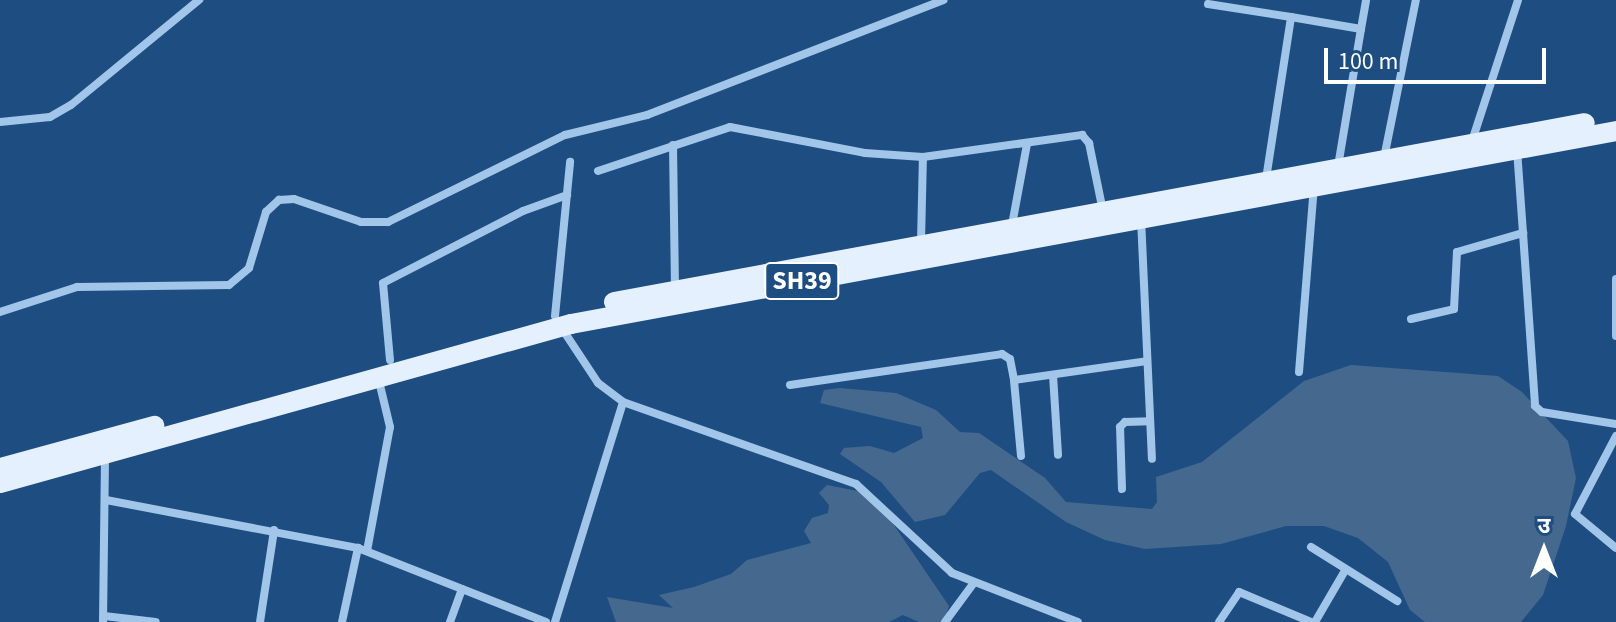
<!DOCTYPE html>
<meta charset="utf-8">
<style>
body{margin:0}
#map{position:relative;width:1616px;height:622px;overflow:hidden;background:#1e4e81;font-family:"Source Sans 3","Noto Sans Devanagari",sans-serif}
div>[style]{position:absolute}
[style*='--x']{left:calc(var(--x)*1px);top:calc(var(--y)*1px);width:calc(var(--w)*1px);rotate:calc(var(--a)*1deg)}
.water>*{inset:0;background:#45698e}
.minor>*{height:8px;margin:-4px;padding:0 4px;transform-origin:4px;border-radius:4px;background:#a2c6e9}
.primary>*{height:20px;margin:-10px;padding:0 10px;transform-origin:10px;border-radius:10px;background:#e5f0fe}
span{translate:-50% -50%;white-space:nowrap;text-align:center;line-height:1.15;-webkit-text-stroke:7px #1e4e81;paint-order:stroke}
.shield-label span{padding:2px 6px;background:#1e4e81;border:2px solid;border-radius:6px;-webkit-text-stroke-width:0}
.shield-label{font-size:26px;color:#fff;font-weight:700}
.north{position:absolute;left:1504px;top:510px;width:80px;height:80px;-webkit-text-stroke:6px #1e4e81;paint-order:stroke;rotate:0deg;font-size:22px;font-weight:700;line-height:32px;text-align:center;color:#fff}
.north::after{content:'';display:block;margin:auto;width:28px;height:36px;background:#fff;clip-path:polygon(50% 0,100% 100%,50% 72%,0 100%)}
.scale{position:absolute;left:1324px;top:48px;width:222px;height:36px;box-sizing:border-box;border:4px solid #fff;border-top:0;padding-left:10px;font-size:24px;line-height:28px;white-space:nowrap;color:#fff;-webkit-text-stroke:6px #1e4e81;paint-order:stroke}
</style>
<div id="map">
<div class="water">
<i style="clip-path:polygon(1351px 365px,1498px 376px,1522px 392px,1568px 441px,1576px 478px,1566px 526px,1543px 595px,1521px 622px,1425px 622px,1410px 610px,1388px 562px,1358px 538px,1324px 526px,1286px 526px,1221px 544px,1145px 549px,1105px 540px,1066px 522px,991px 470px,980px 473px,945px 515px,915px 522px,881px 482px,840px 454px,844px 448px,870px 446px,894px 453px,923px 438px,921px 427px,820px 403px,824px 390px,840px 388px,896px 393px,936px 410px,960px 432px,979px 433px,1045px 478px,1066px 502px,1152px 509px,1157px 502px,1156px 477px,1202px 462px,1304px 381px)"></i>
<i style="clip-path:polygon(827px 485px,863px 492px,881px 506px,949px 606px,944px 622px,919px 622px,903px 615px,889px 622px,616px 622px,607px 597px,673px 608px,659px 595px,694px 587px,731px 574px,747px 560px,811px 543px,804px 531px,812px 518px,828px 513px,829px 505px,819px 493px)"></i>
</div>
<div class="minor">
<i style="--x:1208;--y:4;--w:84;--a:8.9"></i>
<i style="--x:1361;--y:29;--w:29;--a:-80"></i>
<i style="--x:0;--y:122;--w:50;--a:-5.7"></i>
<i style="--x:50;--y:117;--w:24;--a:-30"></i>
<i style="--x:71;--y:105;--w:166;--a:-39.4"></i>
<i style="--x:1472;--y:141;--w:148;--a:-71.9"></i>
<i style="--x:673;--y:145;--w:143;--a:89.2"></i>
<i style="--x:1384;--y:158;--w:161;--a:-78.6"></i>
<i style="--x:598;--y:171;--w:139;--a:-18.4"></i>
<i style="--x:730;--y:127;--w:137;--a:10.9"></i>
<i style="--x:865;--y:153;--w:58;--a:3.9"></i>
<i style="--x:1266;--y:179;--w:164;--a:-81.2"></i>
<i style="--x:1291;--y:17;--w:71;--a:9.7"></i>
<i style="--x:1361;--y:29;--w:139;--a:99.5"></i>
<i style="--x:1141;--y:218;--w:241;--a:87.4"></i>
<i style="--x:1012;--y:225;--w:82;--a:-79.5"></i>
<i style="--x:1523;--y:233;--w:173;--a:86"></i>
<i style="--x:1535;--y:406;--w:9;--a:41"></i>
<i style="--x:1542;--y:412;--w:75;--a:9.2"></i>
<i style="--x:921;--y:242;--w:85;--a:-88.7"></i>
<i style="--x:923;--y:157;--w:161;--a:-7.9"></i>
<i style="--x:1082;--y:135;--w:11;--a:49"></i>
<i style="--x:1089;--y:143;--w:69;--a:78.4"></i>
<i style="--x:1616;--y:279;--w:57;--a:90"></i>
<i style="--x:0;--y:312;--w:81;--a:-18"></i>
<i style="--x:77;--y:287;--w:152;--a:-0.8"></i>
<i style="--x:229;--y:285;--w:26;--a:-40"></i>
<i style="--x:249;--y:268;--w:59;--a:-73.1"></i>
<i style="--x:266;--y:212;--w:18;--a:-43"></i>
<i style="--x:279;--y:200;--w:15;--a:-4"></i>
<i style="--x:294;--y:199;--w:71;--a:18.9"></i>
<i style="--x:361;--y:222;--w:27;--a:0"></i>
<i style="--x:388;--y:222;--w:197;--a:-26.2"></i>
<i style="--x:565;--y:135;--w:84;--a:-13.7"></i>
<i style="--x:647;--y:115;--w:318;--a:-21.2"></i>
<i style="--x:555;--y:316;--w:155;--a:-84.4"></i>
<i style="--x:1411;--y:319;--w:44;--a:-13.1"></i>
<i style="--x:1454;--y:309;--w:57;--a:-87"></i>
<i style="--x:1457;--y:252;--w:69;--a:-16.1"></i>
<i style="--x:1523;--y:233;--w:83;--a:-94.1"></i>
<i style="--x:561;--y:327;--w:67;--a:56.5"></i>
<i style="--x:598;--y:383;--w:31;--a:37"></i>
<i style="--x:390;--y:360;--w:77;--a:-95.2"></i>
<i style="--x:383;--y:283;--w:157;--a:-27.2"></i>
<i style="--x:523;--y:211;--w:47;--a:-20"></i>
<i style="--x:1299;--y:372;--w:187;--a:-85.4"></i>
<i style="--x:1053;--y:375;--w:80;--a:86.4"></i>
<i style="--x:790;--y:385;--w:214;--a:-8.3"></i>
<i style="--x:1002;--y:354;--w:9;--a:32"></i>
<i style="--x:1010;--y:359;--w:21;--a:79"></i>
<i style="--x:1616;--y:436;--w:88;--a:117.7"></i>
<i style="--x:1575;--y:514;--w:53;--a:39.7"></i>
<i style="--x:1021;--y:456;--w:76;--a:-95.3"></i>
<i style="--x:1014;--y:380;--w:134;--a:-8.1"></i>
<i style="--x:1122;--y:489;--w:62;--a:-91.8"></i>
<i style="--x:1120;--y:427;--w:7;--a:-45"></i>
<i style="--x:1125;--y:422;--w:25;--a:-2"></i>
<i style="--x:106;--y:500;--w:257;--a:10.8"></i>
<i style="--x:358;--y:548;--w:202;--a:21.5"></i>
<i style="--x:1311;--y:547;--w:102;--a:32.1"></i>
<i style="--x:367;--y:551;--w:126;--a:-79.5"></i>
<i style="--x:390;--y:427;--w:51;--a:-103.5"></i>
<i style="--x:104;--y:616;--w:52;--a:6.6"></i>
<i style="--x:103;--y:622;--w:166;--a:-89.3"></i>
<i style="--x:260;--y:622;--w:93;--a:-81.3"></i>
<i style="--x:342;--y:622;--w:76;--a:-77.8"></i>
<i style="--x:450;--y:622;--w:35;--a:-70"></i>
<i style="--x:555;--y:622;--w:230;--a:-72.8"></i>
<i style="--x:623;--y:402;--w:247;--a:19.4"></i>
<i style="--x:856;--y:484;--w:131;--a:42.8"></i>
<i style="--x:952;--y:573;--w:135;--a:21.3"></i>
<i style="--x:945;--y:622;--w:47;--a:-53.6"></i>
<i style="--x:1219;--y:622;--w:36;--a:-56"></i>
<i style="--x:1239;--y:592;--w:78;--a:22.6"></i>
<i style="--x:1315;--y:622;--w:61;--a:-59.7"></i>
</div>
<div class="primary">
<i style="--x:614;--y:302;--w:987;--a:-10.44"></i>
<i style="--x:0;--y:468;--w:160;--a:-15.3"></i>
<i style="--x:0;--y:483;--w:593;--a:-15.56"></i>
<i style="--x:571;--y:324;--w:1063;--a:-10.46"></i>
</div>
<div class="shield-label">
<span style="left:802px;top:281px">SH39</span>
</div>
<div class="north">उ</div>
<div class="scale">100 m</div>
</div>
